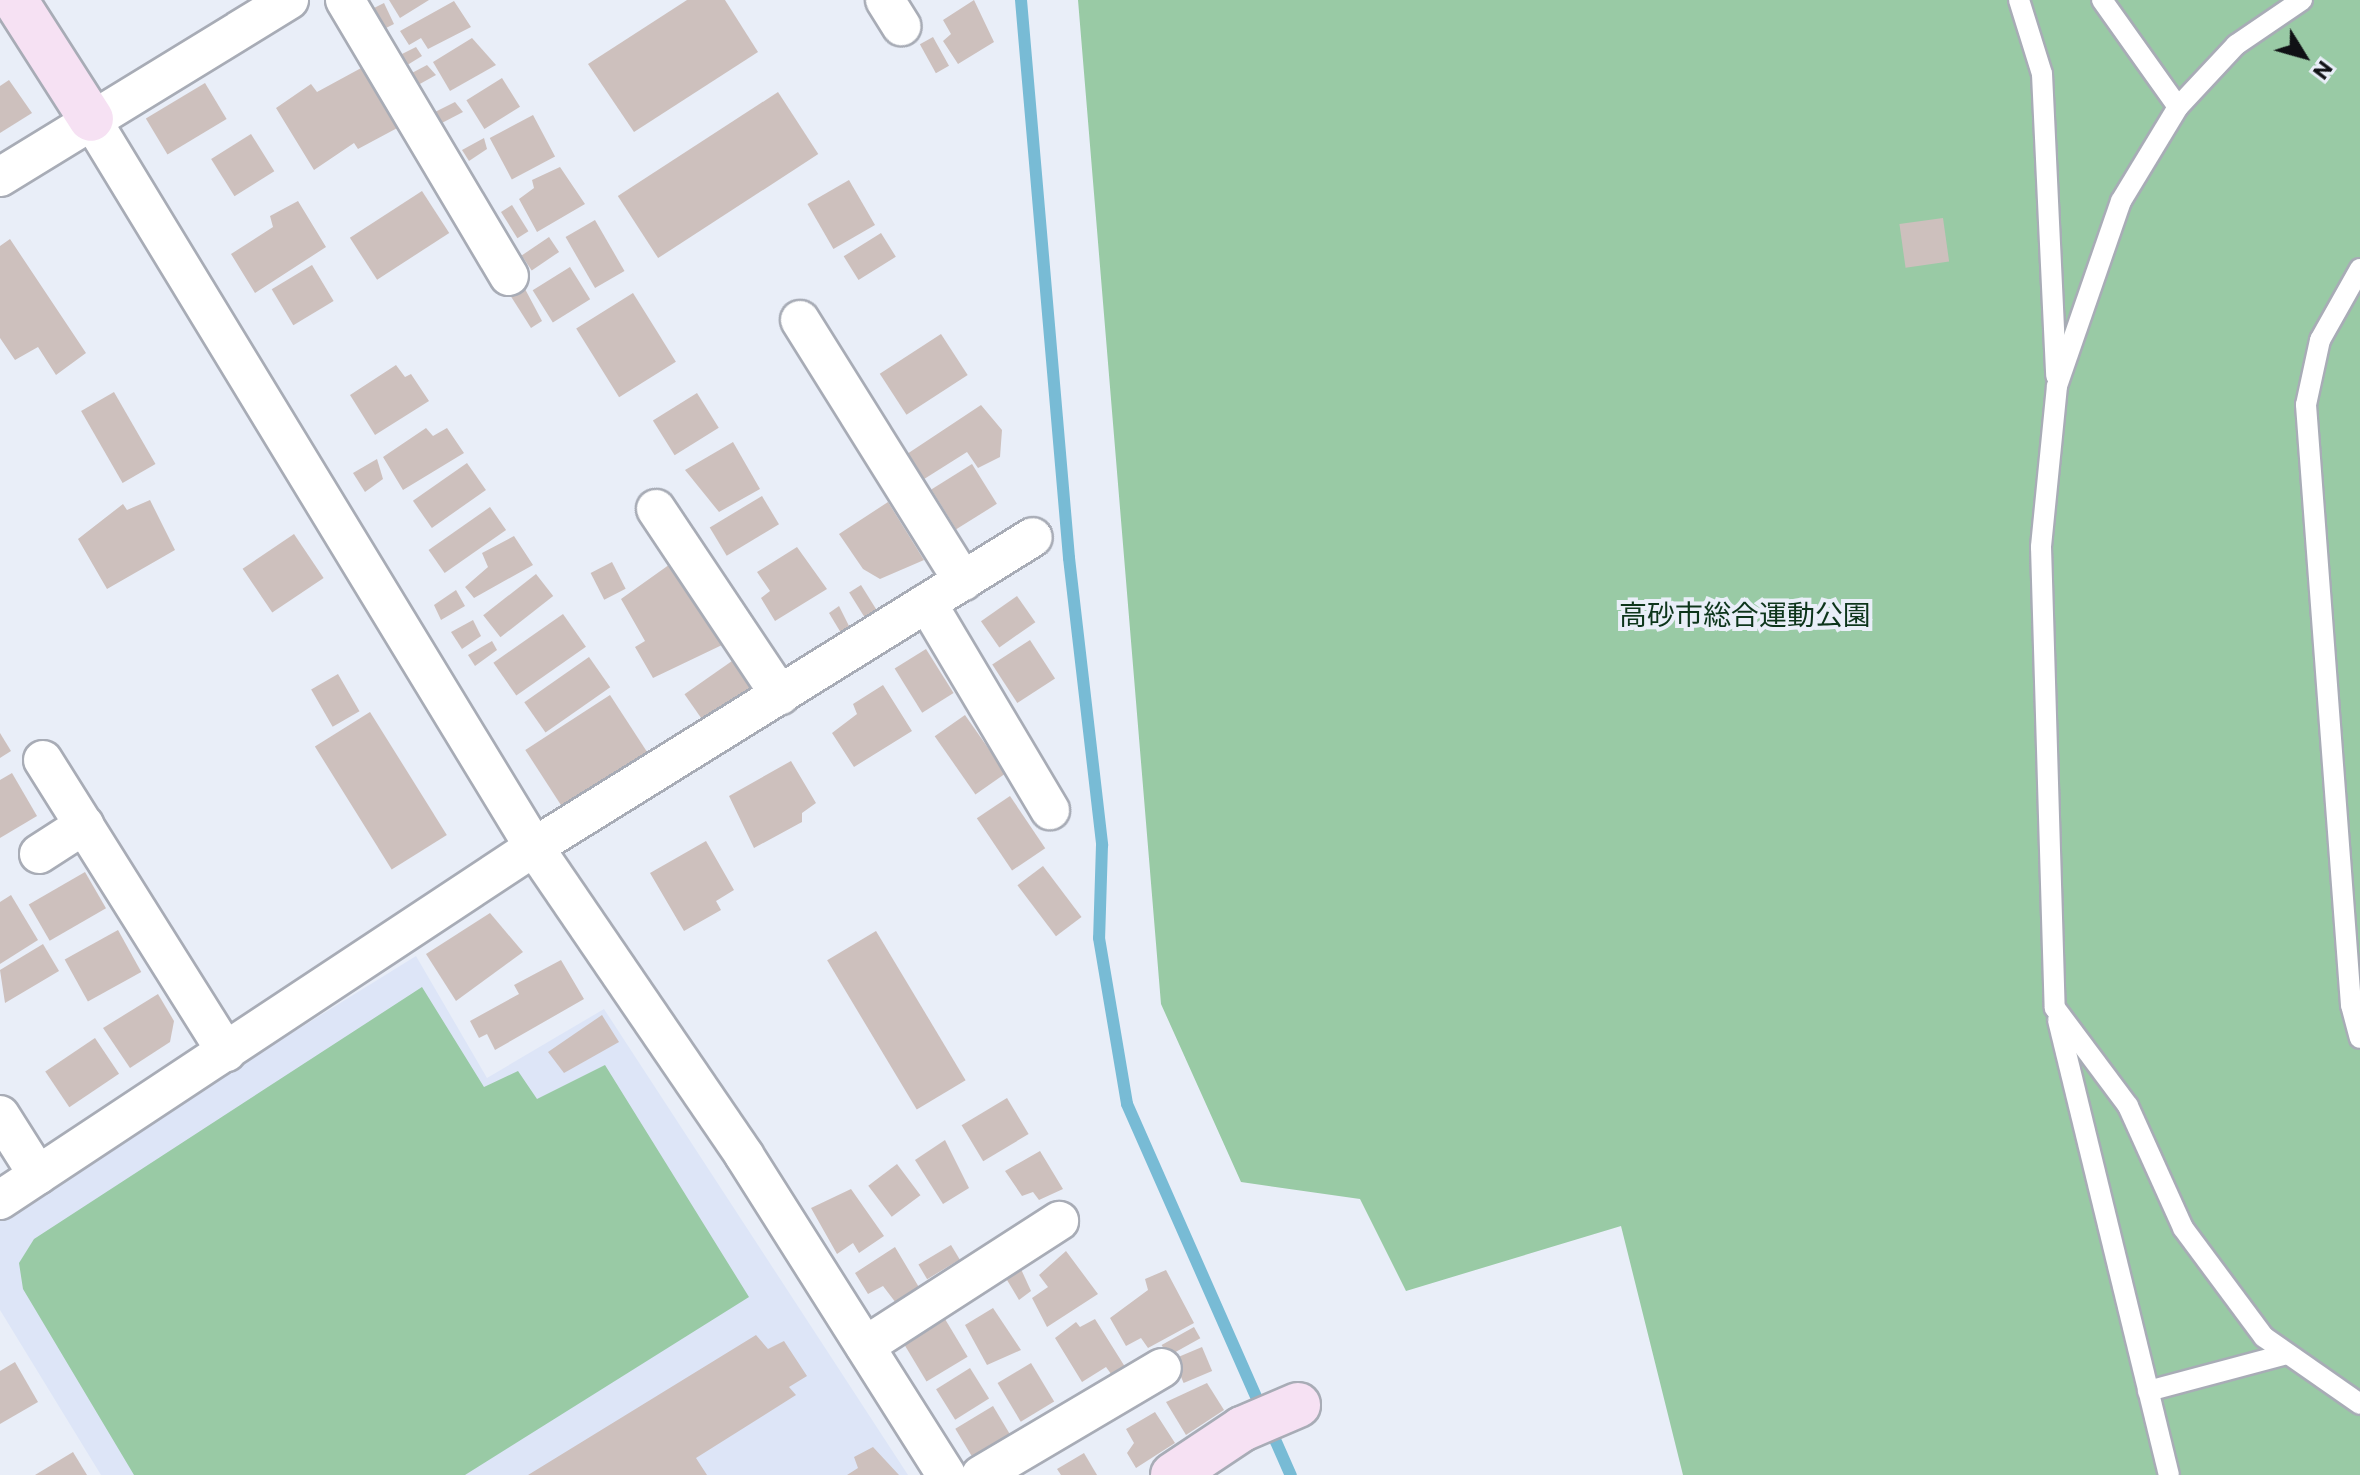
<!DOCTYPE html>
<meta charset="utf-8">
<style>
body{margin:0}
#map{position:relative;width:2360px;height:1475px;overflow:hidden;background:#e9eef8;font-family:Commissioner,"Noto Sans JP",sans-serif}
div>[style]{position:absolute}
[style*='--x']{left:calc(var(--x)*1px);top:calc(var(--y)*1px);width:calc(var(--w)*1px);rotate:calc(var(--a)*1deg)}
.built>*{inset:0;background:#dde5f7}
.green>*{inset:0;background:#99caa5}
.stream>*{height:12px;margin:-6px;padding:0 6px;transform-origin:6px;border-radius:6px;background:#78bbd5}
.building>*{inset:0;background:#cdc0bd;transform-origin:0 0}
.roads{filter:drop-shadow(2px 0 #a8acb6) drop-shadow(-2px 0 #a8acb6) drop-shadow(0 2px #a8acb6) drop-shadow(0 -2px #a8acb6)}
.lane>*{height:20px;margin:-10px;padding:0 10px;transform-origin:10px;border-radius:10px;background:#fff}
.street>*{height:38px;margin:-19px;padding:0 19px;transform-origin:19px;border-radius:19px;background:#fff}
.secondary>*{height:44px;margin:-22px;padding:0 22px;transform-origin:22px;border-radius:22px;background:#f6e1f3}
span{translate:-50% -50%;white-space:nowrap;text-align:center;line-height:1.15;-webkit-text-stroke:8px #e9eef8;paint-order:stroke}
.park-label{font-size:28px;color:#0d351b}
.north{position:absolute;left:2264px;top:16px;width:80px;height:80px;-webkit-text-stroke:6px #e9eef8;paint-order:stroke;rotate:127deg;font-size:22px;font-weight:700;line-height:32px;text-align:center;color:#101115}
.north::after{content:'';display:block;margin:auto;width:28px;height:36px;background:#101115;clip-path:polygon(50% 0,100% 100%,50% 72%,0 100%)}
</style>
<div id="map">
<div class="built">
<i style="clip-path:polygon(416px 956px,487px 1078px,604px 1009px,908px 1475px,101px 1475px,0 1310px,0 1214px)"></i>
</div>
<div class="green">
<i style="clip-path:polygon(1078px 0,2360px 0,2360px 1475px,1683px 1475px,1621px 1226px,1406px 1291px,1360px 1199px,1241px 1182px,1161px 1004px)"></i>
<i style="clip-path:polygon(422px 987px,484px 1087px,518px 1071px,537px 1099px,605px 1065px,749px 1297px,465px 1475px,134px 1475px,23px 1289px,19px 1263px,34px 1239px)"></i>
</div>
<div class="stream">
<i style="--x:1021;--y:0;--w:560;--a:85.08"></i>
<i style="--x:1069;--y:558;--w:289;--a:83.4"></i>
<i style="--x:1102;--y:845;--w:93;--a:91.8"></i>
<i style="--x:1099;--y:938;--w:168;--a:80.4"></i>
<i style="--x:1127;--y:1104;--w:406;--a:66.2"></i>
</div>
<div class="building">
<i style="clip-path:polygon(389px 0,429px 0,400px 18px)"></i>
<i style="clip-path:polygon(687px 0,725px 0,758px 52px,634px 132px,588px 64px)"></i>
<i style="clip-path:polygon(974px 0,994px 42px,958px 64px,943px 41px,951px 34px,943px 20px)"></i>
<i style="clip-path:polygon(454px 1px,471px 27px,428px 49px,421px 38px,409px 45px,400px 31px)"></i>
<i style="clip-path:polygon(384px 3px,394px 24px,382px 30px,370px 10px)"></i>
<i style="left:933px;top:37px;width:33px;height:15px;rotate:61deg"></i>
<i style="clip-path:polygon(472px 38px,496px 65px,450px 91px,433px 62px)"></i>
<i style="clip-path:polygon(416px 47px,422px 56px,404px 67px,398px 56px)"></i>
<i style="clip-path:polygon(427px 65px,436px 75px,418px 85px,410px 74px)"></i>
<i style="clip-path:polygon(363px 67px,401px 126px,358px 149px,354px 143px,314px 170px,276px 108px,311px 84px,317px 92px)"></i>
<i style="left:502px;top:78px;width:34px;height:42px;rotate:58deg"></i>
<i style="clip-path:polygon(9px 80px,32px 113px,0 133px,0 86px)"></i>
<i style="left:205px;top:83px;width:42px;height:69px;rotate:59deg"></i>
<i style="left:778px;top:92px;width:74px;height:191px;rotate:57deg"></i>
<i style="clip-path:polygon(455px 102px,463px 112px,438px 125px,433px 113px)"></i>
<i style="left:533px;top:115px;width:47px;height:49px;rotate:62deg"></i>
<i style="left:251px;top:134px;width:44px;height:47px;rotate:58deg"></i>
<i style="clip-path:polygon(484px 138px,487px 149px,469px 161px,462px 150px)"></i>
<i style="clip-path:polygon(560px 167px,585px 204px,537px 232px,519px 199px,534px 188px,532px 180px)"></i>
<i style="left:849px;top:180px;width:52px;height:48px;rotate:60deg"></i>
<i style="left:422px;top:191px;width:50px;height:86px;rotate:57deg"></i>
<i style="clip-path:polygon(298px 201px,326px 247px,255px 293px,231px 254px,273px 227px,270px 216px)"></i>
<i style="left:512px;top:205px;width:31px;height:13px;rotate:58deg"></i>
<i style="left:1943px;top:218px;width:44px;height:44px;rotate:82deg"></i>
<i style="left:595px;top:220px;width:59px;height:34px;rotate:60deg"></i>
<i style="left:881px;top:233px;width:28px;height:44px;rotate:58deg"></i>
<i style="left:549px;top:237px;width:18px;height:33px;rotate:56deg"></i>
<i style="clip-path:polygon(10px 239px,86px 353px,56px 375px,38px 347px,15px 360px,0 338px,0 246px)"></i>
<i style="left:312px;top:265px;width:42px;height:47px;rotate:59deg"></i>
<i style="left:570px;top:267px;width:38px;height:44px;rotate:58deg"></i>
<i style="clip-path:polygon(525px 289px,542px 321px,531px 328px,510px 295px)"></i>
<i style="left:633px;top:293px;width:81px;height:67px;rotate:58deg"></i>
<i style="left:941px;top:334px;width:49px;height:73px;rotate:57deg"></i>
<i style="clip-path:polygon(396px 365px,405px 377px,411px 374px,429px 401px,375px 435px,350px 395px)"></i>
<i style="left:114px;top:392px;width:83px;height:38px;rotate:60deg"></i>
<i style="left:697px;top:393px;width:41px;height:52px;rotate:58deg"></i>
<i style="clip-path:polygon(981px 405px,1002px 430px,1000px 457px,978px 468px,967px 452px,921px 481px,904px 456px)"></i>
<i style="clip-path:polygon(426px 428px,433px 436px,447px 428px,464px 453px,403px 490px,383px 457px)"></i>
<i style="clip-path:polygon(733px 442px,760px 489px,719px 512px,685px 470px)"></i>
<i style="clip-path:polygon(377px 459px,383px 479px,365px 492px,353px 473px)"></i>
<i style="left:467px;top:463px;width:33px;height:66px;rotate:55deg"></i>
<i style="left:972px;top:464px;width:47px;height:48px;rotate:58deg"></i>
<i style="left:762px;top:496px;width:33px;height:61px;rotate:59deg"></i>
<i style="clip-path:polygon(150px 500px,175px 550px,107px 589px,78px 539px,123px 504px,127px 510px)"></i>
<i style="clip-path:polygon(888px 502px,924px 560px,880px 579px,863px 569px,839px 534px)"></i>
<i style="left:490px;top:507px;width:28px;height:75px;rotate:55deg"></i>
<i style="left:294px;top:534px;width:53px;height:62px;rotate:56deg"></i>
<i style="clip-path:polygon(514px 536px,533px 565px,474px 598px,465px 587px,488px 567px,482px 553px)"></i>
<i style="clip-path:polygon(797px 547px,827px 589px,775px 621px,761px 598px,770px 591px,757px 572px)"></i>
<i style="left:612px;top:562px;width:30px;height:24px;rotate:63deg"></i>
<i style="clip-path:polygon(673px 562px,722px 645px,653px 678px,635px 647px,645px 641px,621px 599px)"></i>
<i style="left:536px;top:574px;width:28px;height:67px;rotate:52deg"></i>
<i style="left:861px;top:585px;width:31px;height:14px;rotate:58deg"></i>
<i style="clip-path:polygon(456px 590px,465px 606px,441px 620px,434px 605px)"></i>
<i style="left:1017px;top:596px;width:32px;height:44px;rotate:55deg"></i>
<i style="clip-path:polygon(839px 606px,850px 628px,841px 633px,829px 613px)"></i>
<i style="left:563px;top:614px;width:40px;height:85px;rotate:55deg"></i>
<i style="clip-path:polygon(473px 620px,481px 636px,462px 649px,451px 632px)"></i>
<i style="left:1030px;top:640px;width:46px;height:45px;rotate:57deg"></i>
<i style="clip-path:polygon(492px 641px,497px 650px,475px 666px,468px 655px)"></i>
<i style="left:926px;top:649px;width:52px;height:37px;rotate:58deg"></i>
<i style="left:589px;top:657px;width:37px;height:79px;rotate:55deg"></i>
<i style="left:732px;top:661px;width:37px;height:58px;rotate:55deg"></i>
<i style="left:338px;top:674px;width:43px;height:31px;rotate:60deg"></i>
<i style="clip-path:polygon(883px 685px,912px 731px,854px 767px,832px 733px,857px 714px,853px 704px)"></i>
<i style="left:610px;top:695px;width:69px;height:101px;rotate:57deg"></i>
<i style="left:370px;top:712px;width:145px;height:65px;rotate:58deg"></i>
<i style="left:965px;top:715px;width:71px;height:37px;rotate:55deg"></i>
<i style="clip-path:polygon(0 733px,11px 751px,0 758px)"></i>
<i style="clip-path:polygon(791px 761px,816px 803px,802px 813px,802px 822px,754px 848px,729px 796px)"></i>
<i style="clip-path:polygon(12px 773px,37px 816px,0 838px,0 780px)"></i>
<i style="left:1010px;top:796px;width:63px;height:40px;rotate:56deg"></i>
<i style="clip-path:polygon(706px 841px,734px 890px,716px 901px,721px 910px,684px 931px,650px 873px)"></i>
<i style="left:1043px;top:866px;width:64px;height:32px;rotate:53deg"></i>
<i style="left:85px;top:872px;width:42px;height:65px;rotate:60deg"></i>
<i style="clip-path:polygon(11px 895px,38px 940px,0 964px,0 902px)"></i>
<i style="clip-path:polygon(490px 913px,523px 952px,456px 1001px,426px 954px)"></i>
<i style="left:118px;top:930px;width:48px;height:61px;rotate:61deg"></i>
<i style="left:876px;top:931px;width:174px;height:57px;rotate:59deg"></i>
<i style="clip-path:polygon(43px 944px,59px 971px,5px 1003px,0 970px)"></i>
<i style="clip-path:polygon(561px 960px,584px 999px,495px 1050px,487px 1034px,479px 1038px,470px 1021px,519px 994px,514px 985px)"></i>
<i style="clip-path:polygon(158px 994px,174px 1021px,170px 1042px,130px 1068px,103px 1028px)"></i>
<i style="clip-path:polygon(602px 1015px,619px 1042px,564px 1073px,548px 1052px)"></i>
<i style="left:95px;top:1038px;width:43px;height:60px;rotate:56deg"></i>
<i style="left:1007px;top:1098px;width:42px;height:53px;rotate:59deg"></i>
<i style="clip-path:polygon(945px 1140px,969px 1188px,943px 1204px,915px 1160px)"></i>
<i style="clip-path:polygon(1040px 1151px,1063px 1189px,1039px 1200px,1033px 1192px,1022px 1196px,1005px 1171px)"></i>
<i style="left:897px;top:1164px;width:39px;height:36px;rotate:53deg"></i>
<i style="clip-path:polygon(851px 1189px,884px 1236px,859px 1253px,853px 1243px,837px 1254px,811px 1208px)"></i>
<i style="left:951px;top:1245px;width:17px;height:38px;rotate:59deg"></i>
<i style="clip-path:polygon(895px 1247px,920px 1289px,896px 1303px,883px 1286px,868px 1294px,855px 1273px)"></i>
<i style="clip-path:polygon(1066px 1251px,1098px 1294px,1047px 1327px,1032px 1298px,1048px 1287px,1039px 1275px)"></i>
<i style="clip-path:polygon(1020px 1267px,1031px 1291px,1019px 1300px,1004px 1275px)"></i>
<i style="clip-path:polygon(1166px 1270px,1194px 1323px,1148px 1348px,1141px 1338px,1126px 1346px,1110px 1318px,1148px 1290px,1145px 1279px)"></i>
<i style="clip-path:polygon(993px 1308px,1021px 1350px,987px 1365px,965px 1325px)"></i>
<i style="left:945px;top:1319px;width:44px;height:48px;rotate:59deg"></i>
<i style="clip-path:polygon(1095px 1319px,1127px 1370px,1114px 1378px,1106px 1367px,1082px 1382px,1055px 1338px,1076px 1322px,1080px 1327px)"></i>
<i style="left:1194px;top:1327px;width:13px;height:37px;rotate:61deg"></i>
<i style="clip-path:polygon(756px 1335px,768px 1349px,784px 1341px,807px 1376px,789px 1387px,796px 1395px,696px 1458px,707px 1475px,528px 1475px)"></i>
<i style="left:1202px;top:1347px;width:26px;height:31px;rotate:67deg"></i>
<i style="clip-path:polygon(15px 1362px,38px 1402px,0 1424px,0 1371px)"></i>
<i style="left:1031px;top:1363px;width:45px;height:39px;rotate:59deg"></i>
<i style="left:970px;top:1368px;width:36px;height:40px;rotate:58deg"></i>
<i style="clip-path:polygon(1207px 1383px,1224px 1410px,1186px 1435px,1166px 1402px)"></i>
<i style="left:993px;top:1406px;width:39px;height:44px;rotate:59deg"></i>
<i style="clip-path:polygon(1155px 1412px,1175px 1443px,1136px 1468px,1127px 1453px,1134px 1443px,1126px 1429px)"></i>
<i style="clip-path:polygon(873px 1447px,899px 1475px,847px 1475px,858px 1468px,854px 1457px)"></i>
<i style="clip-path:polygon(73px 1452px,87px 1475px,35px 1475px)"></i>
<i style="clip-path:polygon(1084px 1453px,1097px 1475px,1061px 1475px,1057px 1469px)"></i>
</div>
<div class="roads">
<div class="lane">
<i style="--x:2019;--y:0;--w:77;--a:72.7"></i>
<i style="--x:2042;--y:74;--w:302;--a:87.3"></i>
<i style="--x:2102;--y:0;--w:131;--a:54.6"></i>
<i style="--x:2302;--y:0;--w:80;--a:145.7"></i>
<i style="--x:2236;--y:45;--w:85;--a:133.1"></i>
<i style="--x:2178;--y:107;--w:110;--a:121.2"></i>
<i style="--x:2121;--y:201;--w:196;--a:109.1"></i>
<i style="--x:2057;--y:386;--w:162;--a:95.7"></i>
<i style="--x:2041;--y:547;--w:461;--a:88.3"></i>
<i style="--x:2055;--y:1008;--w:122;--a:53.3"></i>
<i style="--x:2128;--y:1106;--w:134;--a:65.7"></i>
<i style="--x:2183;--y:1228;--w:136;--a:53.4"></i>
<i style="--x:2264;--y:1337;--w:117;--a:34.9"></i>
<i style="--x:2360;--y:269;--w:81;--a:119.4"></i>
<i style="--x:2320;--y:340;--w:66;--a:102.2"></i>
<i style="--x:2306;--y:405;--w:602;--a:85.71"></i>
<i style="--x:2351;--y:1005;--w:34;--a:75"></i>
<i style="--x:2058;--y:1020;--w:468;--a:76.3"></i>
<i style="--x:2148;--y:1391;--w:144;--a:-14.9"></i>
</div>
<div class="street">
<i style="--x:345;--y:0;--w:321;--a:59.3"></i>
<i style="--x:885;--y:0;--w:31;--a:58"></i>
<i style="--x:91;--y:119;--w:852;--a:58.68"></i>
<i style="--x:534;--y:847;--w:373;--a:55.7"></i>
<i style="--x:744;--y:1155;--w:378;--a:57.7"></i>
<i style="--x:0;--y:177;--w:339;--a:-31.5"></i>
<i style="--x:800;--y:320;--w:308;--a:58"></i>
<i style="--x:656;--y:509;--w:224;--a:56.3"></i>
<i style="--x:927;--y:603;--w:241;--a:59.3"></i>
<i style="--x:43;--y:760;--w:345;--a:57.9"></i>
<i style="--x:39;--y:854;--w:54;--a:-32.8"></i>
<i style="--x:0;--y:1115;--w:71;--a:57.7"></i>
<i style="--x:0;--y:1200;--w:640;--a:-33.47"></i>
<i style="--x:534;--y:847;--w:587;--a:-31.85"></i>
<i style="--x:865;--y:1346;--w:231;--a:-32.8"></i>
<i style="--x:981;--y:1475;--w:210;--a:-30.6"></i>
</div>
<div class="secondary">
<i style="--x:15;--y:0;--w:141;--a:57.4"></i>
<i style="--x:1173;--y:1475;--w:83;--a:-33.7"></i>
<i style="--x:1242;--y:1429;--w:61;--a:-23.2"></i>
</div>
</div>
<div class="park-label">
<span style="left:1745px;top:614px">高砂市総合運動公園</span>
</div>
<div class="north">N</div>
</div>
